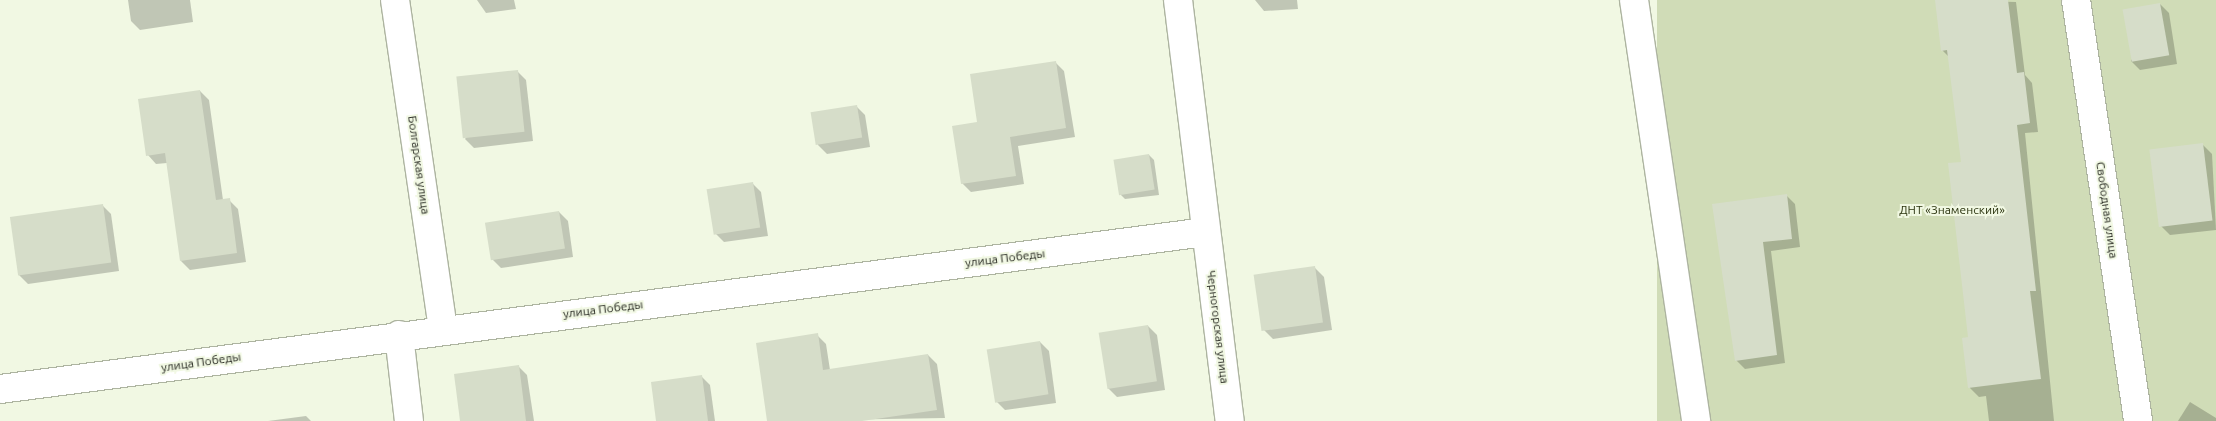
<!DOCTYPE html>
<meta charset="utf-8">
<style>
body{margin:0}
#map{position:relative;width:2216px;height:421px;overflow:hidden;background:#f1f8e3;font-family:Ubuntu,sans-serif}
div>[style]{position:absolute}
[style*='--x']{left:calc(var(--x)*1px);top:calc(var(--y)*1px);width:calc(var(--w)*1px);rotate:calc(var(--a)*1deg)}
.green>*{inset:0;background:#d0dcb7;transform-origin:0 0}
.shadow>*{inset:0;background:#0003}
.building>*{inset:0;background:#d6ddc9;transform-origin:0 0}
.roads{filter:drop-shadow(1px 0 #adb4a0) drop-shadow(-1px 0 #adb4a0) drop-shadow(0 1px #adb4a0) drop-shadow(0 -1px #adb4a0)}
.minor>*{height:28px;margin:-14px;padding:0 14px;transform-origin:14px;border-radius:14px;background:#fff}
span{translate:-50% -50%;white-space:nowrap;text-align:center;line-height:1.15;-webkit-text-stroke:4px #f1f8e3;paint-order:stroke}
.street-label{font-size:12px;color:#1d1f18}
.park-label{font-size:12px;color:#2b340f}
</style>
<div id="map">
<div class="green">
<i style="left:1657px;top:0;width:559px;height:426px"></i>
</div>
<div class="shadow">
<i style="clip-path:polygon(128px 0,190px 0,193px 22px,140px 30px,131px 21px)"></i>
<i style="clip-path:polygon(477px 0,514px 0,516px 9px,486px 13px)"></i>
<i style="clip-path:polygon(1255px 0,1297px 0,1298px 9px,1264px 11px)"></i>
<i style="clip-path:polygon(1936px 0,2016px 2px,2025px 75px,2032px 83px,2038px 132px,2025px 133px,2054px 421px,1989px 421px,1986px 396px,1979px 397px,1970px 388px,1963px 163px,1950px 58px,1942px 50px)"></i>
<i style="clip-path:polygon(2160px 4px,2169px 13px,2177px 64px,2140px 70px,2131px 61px)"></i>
<i style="clip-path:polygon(1055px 62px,1064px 71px,1075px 137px,1018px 146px,1024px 184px,971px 192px,962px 183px,979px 123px)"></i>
<i style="clip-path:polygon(517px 71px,526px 80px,533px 141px,474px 148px,465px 139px)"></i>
<i style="clip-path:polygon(200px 91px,209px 100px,223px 200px,229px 200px,238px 209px,246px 262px,190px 270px,181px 261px,167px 163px,156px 164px,148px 155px)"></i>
<i style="clip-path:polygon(856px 106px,865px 115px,870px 147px,827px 154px,818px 145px,813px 113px)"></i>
<i style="clip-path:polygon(2203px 145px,2212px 154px,2216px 230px,2170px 235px,2161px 226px)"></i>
<i style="clip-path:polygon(1149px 155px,1154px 160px,1159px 195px,1125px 199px,1120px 194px)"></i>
<i style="clip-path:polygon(752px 183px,761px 192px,768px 236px,724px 242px,715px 233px)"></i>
<i style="clip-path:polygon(1786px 195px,1795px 204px,1800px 247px,1771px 251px,1785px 363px,1745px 369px,1736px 360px,1713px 205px)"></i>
<i style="clip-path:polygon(102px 205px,111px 214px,119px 271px,28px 284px,19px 275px)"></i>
<i style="clip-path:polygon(559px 212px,568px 221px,573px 257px,501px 268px,492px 259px)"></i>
<i style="clip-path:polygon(1315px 268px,1324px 277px,1332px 330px,1273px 339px,1264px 330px)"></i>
<i style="clip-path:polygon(1148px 326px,1157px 335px,1165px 390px,1117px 397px,1108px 388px)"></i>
<i style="clip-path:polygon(817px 335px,826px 344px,830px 370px,928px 355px,937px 364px,945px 418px,769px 421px)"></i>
<i style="clip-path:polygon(1040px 342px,1049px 351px,1056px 403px,1005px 410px,996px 401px)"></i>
<i style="clip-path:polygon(518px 366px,527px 375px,534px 421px,461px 421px)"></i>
<i style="clip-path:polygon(701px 376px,710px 385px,715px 421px,657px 421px)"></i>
<i style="clip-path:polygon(2190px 402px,2216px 418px,2216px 421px,2178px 421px)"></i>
<i style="clip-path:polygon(306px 416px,311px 421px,268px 421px)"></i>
</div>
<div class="building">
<i style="clip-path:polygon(1935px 0,2008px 0,2017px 73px,2024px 72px,2030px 123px,2017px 125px,2036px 291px,2030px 291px,2041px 379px,1968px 388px,1962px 338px,1968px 337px,1948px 163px,1961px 162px,1947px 50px,1941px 51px)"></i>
<i style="left:2160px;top:3px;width:53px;height:38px;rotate:80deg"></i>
<i style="clip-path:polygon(1056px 61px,1066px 128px,1010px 137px,1016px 176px,961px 184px,952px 126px,977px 122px,970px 74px)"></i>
<i style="left:518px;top:70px;width:62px;height:62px;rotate:84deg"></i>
<i style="clip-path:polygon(200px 90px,216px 200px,230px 198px,237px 253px,180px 261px,165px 153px,146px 156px,138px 99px)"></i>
<i style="left:857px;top:105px;width:33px;height:47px;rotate:81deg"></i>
<i style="left:2203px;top:143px;width:78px;height:54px;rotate:83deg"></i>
<i style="left:1149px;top:154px;width:36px;height:36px;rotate:81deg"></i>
<i style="left:753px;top:182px;width:46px;height:47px;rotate:81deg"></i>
<i style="clip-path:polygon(1787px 194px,1792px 239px,1763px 242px,1777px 355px,1735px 361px,1712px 204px)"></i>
<i style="left:103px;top:204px;width:59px;height:94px;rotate:82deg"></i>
<i style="left:559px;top:211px;width:38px;height:75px;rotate:81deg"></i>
<i style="left:1315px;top:266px;width:57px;height:62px;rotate:82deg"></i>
<i style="left:1148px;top:325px;width:57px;height:50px;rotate:81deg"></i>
<i style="clip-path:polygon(818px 333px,823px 370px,928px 354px,937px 410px,862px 421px,767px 421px,756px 343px)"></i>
<i style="left:1040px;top:341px;width:54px;height:54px;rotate:81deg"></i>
<i style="clip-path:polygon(519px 365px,526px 421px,460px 421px,454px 374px)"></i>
<i style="clip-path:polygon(702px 375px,708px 421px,656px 421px,651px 382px)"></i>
</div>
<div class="roads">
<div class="minor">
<i style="--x:395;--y:0;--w:333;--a:81.7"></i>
<i style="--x:1178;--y:0;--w:424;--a:83"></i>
<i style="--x:1634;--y:0;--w:426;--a:81.6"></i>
<i style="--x:2076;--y:0;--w:426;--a:81.6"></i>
<i style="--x:399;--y:335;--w:87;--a:83.4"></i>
<i style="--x:0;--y:389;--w:1216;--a:-7.42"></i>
</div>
</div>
<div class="street-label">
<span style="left:419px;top:165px;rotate:82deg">Болгарская улица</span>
<span style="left:2107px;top:210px;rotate:82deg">Свободная улица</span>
<span style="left:1005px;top:258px;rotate:-7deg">улица Победы</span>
<span style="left:603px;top:309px;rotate:-7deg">улица Победы</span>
<span style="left:1218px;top:327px;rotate:83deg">Черногорская улица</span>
<span style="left:201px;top:362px;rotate:-8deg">улица Победы</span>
</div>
<div class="park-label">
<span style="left:1952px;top:210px">ДНТ «Знаменский»</span>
</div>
</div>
